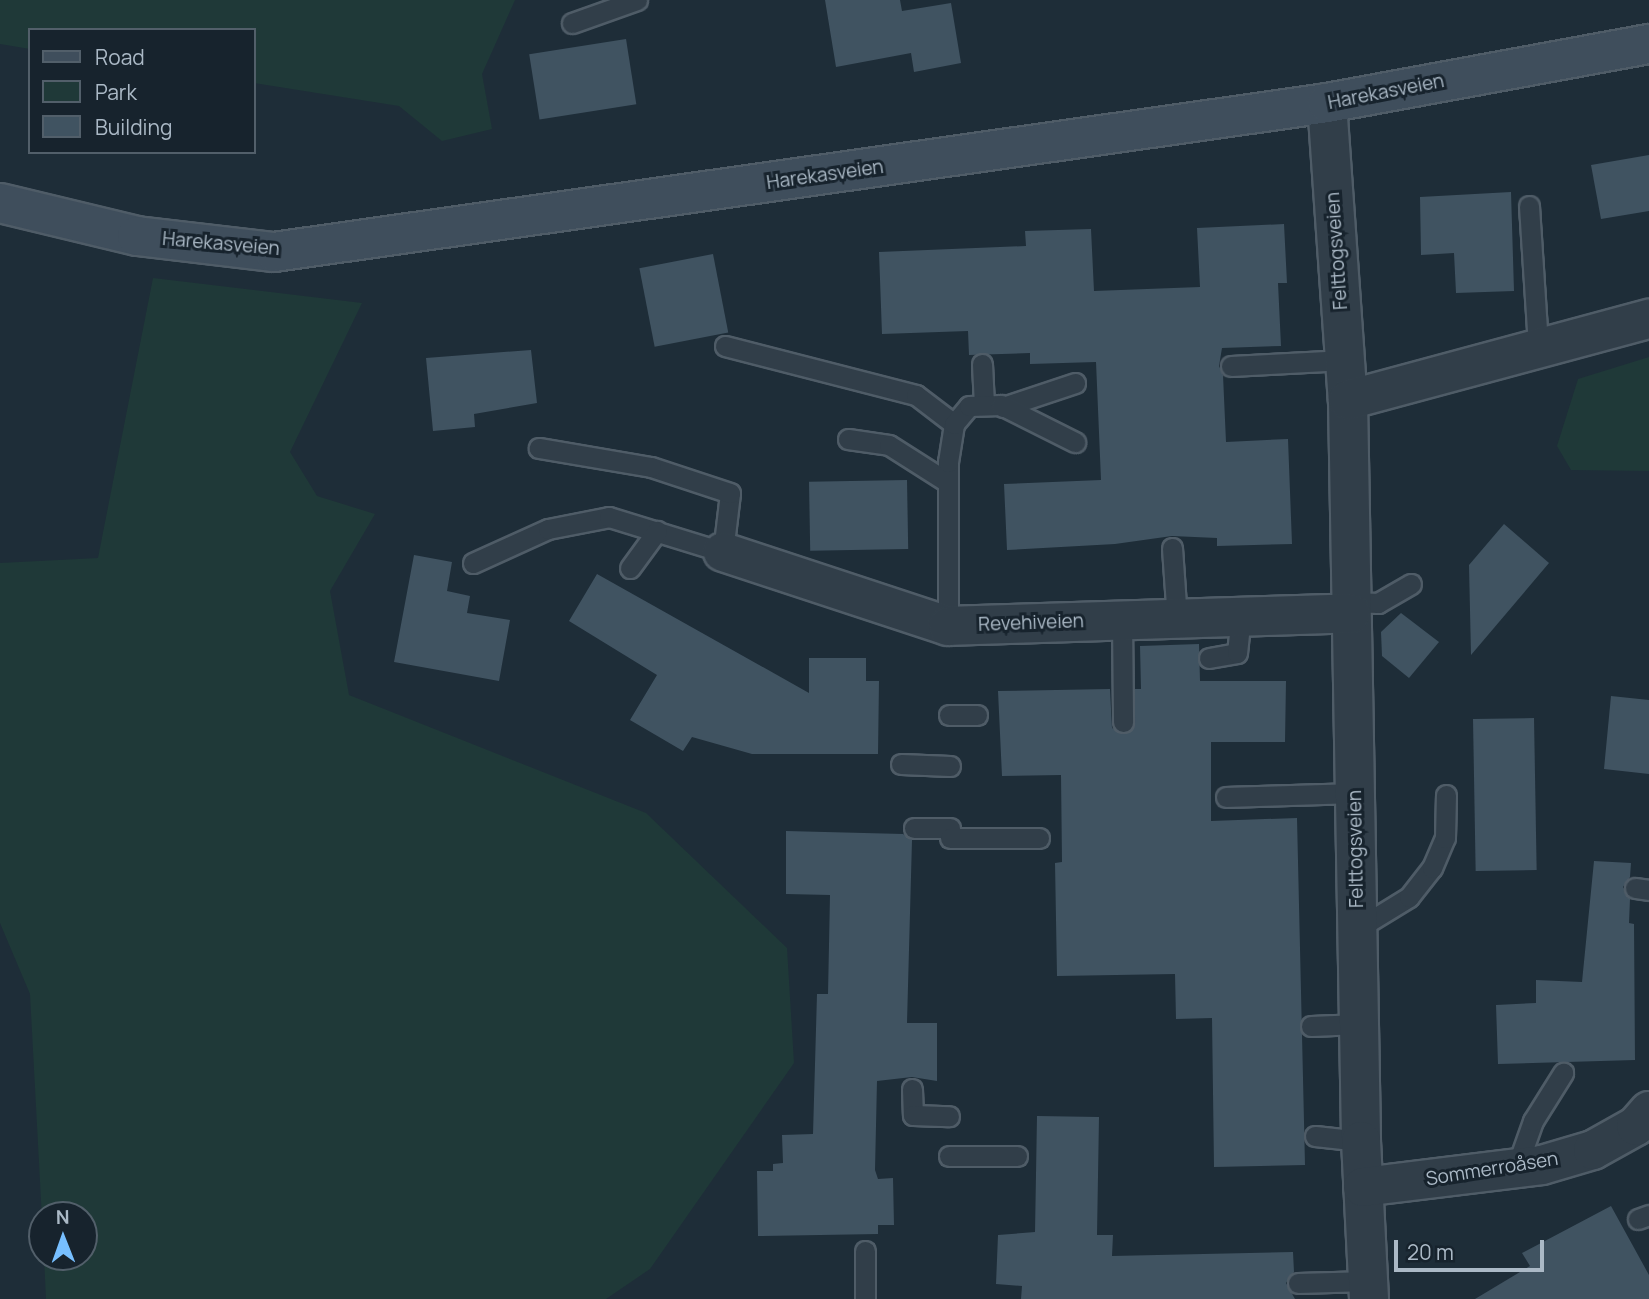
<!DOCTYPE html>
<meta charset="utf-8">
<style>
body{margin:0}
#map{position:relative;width:1649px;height:1299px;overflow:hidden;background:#1e2d38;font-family:Manrope,sans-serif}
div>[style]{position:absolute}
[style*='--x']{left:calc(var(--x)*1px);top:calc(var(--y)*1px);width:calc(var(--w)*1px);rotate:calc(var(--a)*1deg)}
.green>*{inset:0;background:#1f3938}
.building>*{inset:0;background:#405361;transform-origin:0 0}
.roads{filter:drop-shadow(2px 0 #4f5c67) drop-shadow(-2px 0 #4f5c67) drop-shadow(0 2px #4f5c67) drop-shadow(0 -2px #4f5c67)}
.lane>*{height:19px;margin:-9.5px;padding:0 9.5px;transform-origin:9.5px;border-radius:9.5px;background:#313e49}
.street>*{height:38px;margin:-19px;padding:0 19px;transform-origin:19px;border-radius:19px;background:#313e49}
.secondary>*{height:38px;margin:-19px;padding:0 19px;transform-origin:19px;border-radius:19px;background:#3f4e5c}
span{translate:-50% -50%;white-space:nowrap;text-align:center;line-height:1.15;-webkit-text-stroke:6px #17232d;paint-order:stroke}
.street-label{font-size:19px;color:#abb9c6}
.legend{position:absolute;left:28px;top:28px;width:228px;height:126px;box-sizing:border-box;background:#17232d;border:2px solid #525f6a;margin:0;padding:9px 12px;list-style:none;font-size:21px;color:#abb9c6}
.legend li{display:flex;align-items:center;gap:14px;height:35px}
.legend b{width:35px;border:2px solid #525f6a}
.north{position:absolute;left:28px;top:1201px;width:70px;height:70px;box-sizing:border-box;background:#17232d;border:2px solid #525f6a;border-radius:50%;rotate:359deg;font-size:19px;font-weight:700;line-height:28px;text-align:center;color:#abb9c6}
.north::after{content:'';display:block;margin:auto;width:24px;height:32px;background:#77bfff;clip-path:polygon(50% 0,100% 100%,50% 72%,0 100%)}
.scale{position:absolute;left:1394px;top:1240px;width:150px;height:32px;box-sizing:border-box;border:4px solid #abb9c6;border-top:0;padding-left:9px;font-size:21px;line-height:24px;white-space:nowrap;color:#abb9c6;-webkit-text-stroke:5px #17232d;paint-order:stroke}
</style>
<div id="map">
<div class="green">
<i style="clip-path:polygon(0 0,515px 0,482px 74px,492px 129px,442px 141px,399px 106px,254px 83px,254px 30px,30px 30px,30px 49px,0 44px)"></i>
<i style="clip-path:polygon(153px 278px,362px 303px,290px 452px,317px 496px,375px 514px,330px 591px,349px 695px,646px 813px,787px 948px,794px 1063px,650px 1269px,606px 1299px,46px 1299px,44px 1257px,84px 1257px,84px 1215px,42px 1215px,42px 1219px,30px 994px,0 923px,0 563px,98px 558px)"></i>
<i style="clip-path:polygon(1649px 357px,1649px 471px,1571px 470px,1557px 446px,1578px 379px)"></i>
</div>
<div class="building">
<i style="clip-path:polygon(825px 0,900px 0,902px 11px,951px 3px,961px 63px,914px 72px,911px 53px,836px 67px)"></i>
<i style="left:626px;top:39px;width:66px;height:98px;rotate:81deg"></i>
<i style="clip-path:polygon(1649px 155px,1649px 211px,1601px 219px,1591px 165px)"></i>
<i style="clip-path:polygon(1511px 192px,1514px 291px,1456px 293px,1454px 253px,1421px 255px,1420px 197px)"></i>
<i style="clip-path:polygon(1284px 224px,1287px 283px,1278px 283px,1281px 346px,1222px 348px,1219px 366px,1223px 375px,1226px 442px,1288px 439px,1292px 544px,1217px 546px,1217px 538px,1172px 536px,1115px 544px,1007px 550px,1004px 484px,1101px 480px,1096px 362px,1030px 364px,1030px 353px,969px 355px,968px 331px,882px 334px,879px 252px,1026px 246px,1025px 231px,1091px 229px,1094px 291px,1200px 287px,1197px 228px)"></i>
<i style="left:713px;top:254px;width:80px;height:75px;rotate:79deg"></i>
<i style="clip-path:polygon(531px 350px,537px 403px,474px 414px,475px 427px,433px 431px,426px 358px)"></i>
<i style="left:907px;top:480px;width:69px;height:98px;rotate:89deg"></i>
<i style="clip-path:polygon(1504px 524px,1549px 563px,1471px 655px,1469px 565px)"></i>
<i style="clip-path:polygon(414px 555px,452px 562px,447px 591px,470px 596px,467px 613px,510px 620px,499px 681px,394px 662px)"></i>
<i style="clip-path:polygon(597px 574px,809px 693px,809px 658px,866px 658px,866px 681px,879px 681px,878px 754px,752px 754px,692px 737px,683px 751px,630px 720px,657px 675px,569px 621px)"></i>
<i style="clip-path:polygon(1401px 613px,1439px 642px,1409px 678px,1382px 656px,1381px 632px)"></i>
<i style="clip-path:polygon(1199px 644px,1200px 681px,1286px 681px,1285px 742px,1211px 742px,1211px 821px,1297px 818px,1305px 1165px,1214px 1167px,1212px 1018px,1176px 1019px,1175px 974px,1057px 976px,1055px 863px,1062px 862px,1061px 775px,1002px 776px,998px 691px,1110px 689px,1112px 728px,1124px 734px,1135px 723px,1135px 689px,1141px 689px,1140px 646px)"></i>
<i style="clip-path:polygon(1611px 696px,1649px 700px,1649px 774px,1604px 769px)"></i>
<i style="left:1534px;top:718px;width:152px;height:61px;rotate:89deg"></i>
<i style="clip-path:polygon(786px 831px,903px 834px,912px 840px,907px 1023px,937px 1023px,937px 1081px,912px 1077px,877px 1081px,875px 1170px,878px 1179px,893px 1178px,894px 1225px,878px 1225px,878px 1234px,758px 1236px,757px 1171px,773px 1171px,773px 1164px,783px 1163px,782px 1135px,813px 1134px,817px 994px,828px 994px,830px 895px,786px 894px)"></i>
<i style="clip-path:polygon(1594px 861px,1631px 863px,1630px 877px,1623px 887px,1630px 899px,1629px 923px,1634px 924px,1635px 1060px,1498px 1064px,1496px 1005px,1536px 1003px,1536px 980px,1582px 982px)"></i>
<i style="clip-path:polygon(1037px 1116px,1099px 1117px,1097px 1235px,1113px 1235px,1112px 1256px,1293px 1252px,1294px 1272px,1286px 1283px,1295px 1299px,1021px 1299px,1022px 1286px,996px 1284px,998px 1235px,1035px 1232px)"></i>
<i style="clip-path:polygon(1611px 1206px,1649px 1275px,1649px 1299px,1475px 1299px,1530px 1266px,1522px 1253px)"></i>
</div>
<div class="roads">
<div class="lane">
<i style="--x:572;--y:23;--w:69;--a:-19.5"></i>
<i style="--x:1529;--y:206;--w:141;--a:86.3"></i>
<i style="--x:725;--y:346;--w:197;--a:14.4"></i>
<i style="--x:916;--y:395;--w:48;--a:37.3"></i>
<i style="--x:982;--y:364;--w:41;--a:87.2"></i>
<i style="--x:1231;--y:366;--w:114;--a:-3"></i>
<i style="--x:1003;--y:407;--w:76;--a:-18.4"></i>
<i style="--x:848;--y:439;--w:41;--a:8.3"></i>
<i style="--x:889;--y:445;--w:69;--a:32.5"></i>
<i style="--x:1172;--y:548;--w:71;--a:86"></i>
<i style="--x:473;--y:563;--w:82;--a:-24.4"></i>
<i style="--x:548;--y:529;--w:62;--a:-11.1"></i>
<i style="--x:609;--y:517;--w:119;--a:17.1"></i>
<i style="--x:723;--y:552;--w:59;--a:-83.2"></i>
<i style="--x:730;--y:493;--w:83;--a:-161.8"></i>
<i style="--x:651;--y:467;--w:114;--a:-170.4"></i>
<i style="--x:630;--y:568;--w:46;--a:-53.9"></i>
<i style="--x:1351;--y:602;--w:27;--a:2"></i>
<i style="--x:1378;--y:603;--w:38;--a:-30"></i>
<i style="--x:1122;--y:620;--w:102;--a:89.4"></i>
<i style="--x:948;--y:626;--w:164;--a:-90"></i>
<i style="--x:948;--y:462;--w:38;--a:-81"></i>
<i style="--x:954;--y:424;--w:23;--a:-50"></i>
<i style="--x:969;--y:406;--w:32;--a:-2"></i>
<i style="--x:1001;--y:405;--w:83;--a:26.6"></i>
<i style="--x:1209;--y:658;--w:28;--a:-10"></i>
<i style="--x:1237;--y:653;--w:36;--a:-84"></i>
<i style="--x:949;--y:715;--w:28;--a:0"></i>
<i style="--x:901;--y:764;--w:49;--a:2.3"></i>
<i style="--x:1226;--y:797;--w:129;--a:-1.8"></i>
<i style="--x:914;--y:828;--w:36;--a:0"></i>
<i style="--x:950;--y:838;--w:89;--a:0"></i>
<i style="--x:1635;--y:888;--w:14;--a:8"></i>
<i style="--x:1357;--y:929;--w:61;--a:-31.6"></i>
<i style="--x:1409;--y:897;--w:37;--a:-52"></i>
<i style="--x:1432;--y:868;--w:33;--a:-67"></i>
<i style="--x:1445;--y:838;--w:43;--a:-88.7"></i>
<i style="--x:1311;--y:1026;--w:48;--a:-2.4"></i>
<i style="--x:912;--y:1089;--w:26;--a:88"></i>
<i style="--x:913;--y:1115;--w:36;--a:2"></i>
<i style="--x:1315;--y:1136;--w:46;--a:6.2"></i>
<i style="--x:949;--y:1156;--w:68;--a:0"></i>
<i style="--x:1516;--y:1169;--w:51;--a:-70.5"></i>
<i style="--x:1533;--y:1121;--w:57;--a:-58"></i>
<i style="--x:1638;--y:1219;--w:12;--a:-20"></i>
<i style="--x:1298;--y:1283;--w:70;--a:-1.6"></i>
<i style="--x:865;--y:1299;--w:48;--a:-90"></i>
</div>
<div class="street">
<i style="--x:1327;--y:103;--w:298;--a:86"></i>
<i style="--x:1348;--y:400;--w:741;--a:88.99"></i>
<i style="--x:1361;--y:1141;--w:158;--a:87.1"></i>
<i style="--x:1348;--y:400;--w:312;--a:-15.1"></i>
<i style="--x:723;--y:552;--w:237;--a:18.2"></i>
<i style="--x:948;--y:626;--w:403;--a:-1.8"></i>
<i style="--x:1363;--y:1187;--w:180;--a:-7"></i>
<i style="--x:1542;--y:1165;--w:53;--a:-16.4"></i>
<i style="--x:1593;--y:1150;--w:49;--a:-29.2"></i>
<i style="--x:1636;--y:1126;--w:20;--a:-49"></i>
</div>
<div class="secondary">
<i style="--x:0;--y:203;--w:141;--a:13.5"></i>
<i style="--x:137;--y:236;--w:138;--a:6.7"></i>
<i style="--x:274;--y:252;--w:1063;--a:-8.05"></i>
<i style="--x:1327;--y:103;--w:327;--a:-10.4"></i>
</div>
</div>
<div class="street-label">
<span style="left:1386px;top:92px;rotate:-11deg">Harekasveien</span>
<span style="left:825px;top:175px;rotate:-8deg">Harekasveien</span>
<span style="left:221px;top:244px;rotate:5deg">Harekasveien</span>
<span style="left:1337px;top:251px;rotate:-94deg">Felttogsveien</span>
<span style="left:1031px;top:623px;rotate:-2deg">Revehiveien</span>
<span style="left:1356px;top:849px;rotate:-91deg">Felttogsveien</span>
<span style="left:1492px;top:1169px;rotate:-9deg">Sommerroåsen</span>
</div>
<ul class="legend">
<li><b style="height:9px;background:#3f4e5c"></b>Road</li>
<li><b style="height:19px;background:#1f3938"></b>Park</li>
<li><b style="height:19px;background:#405361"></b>Building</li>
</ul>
<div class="north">N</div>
<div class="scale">20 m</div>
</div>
